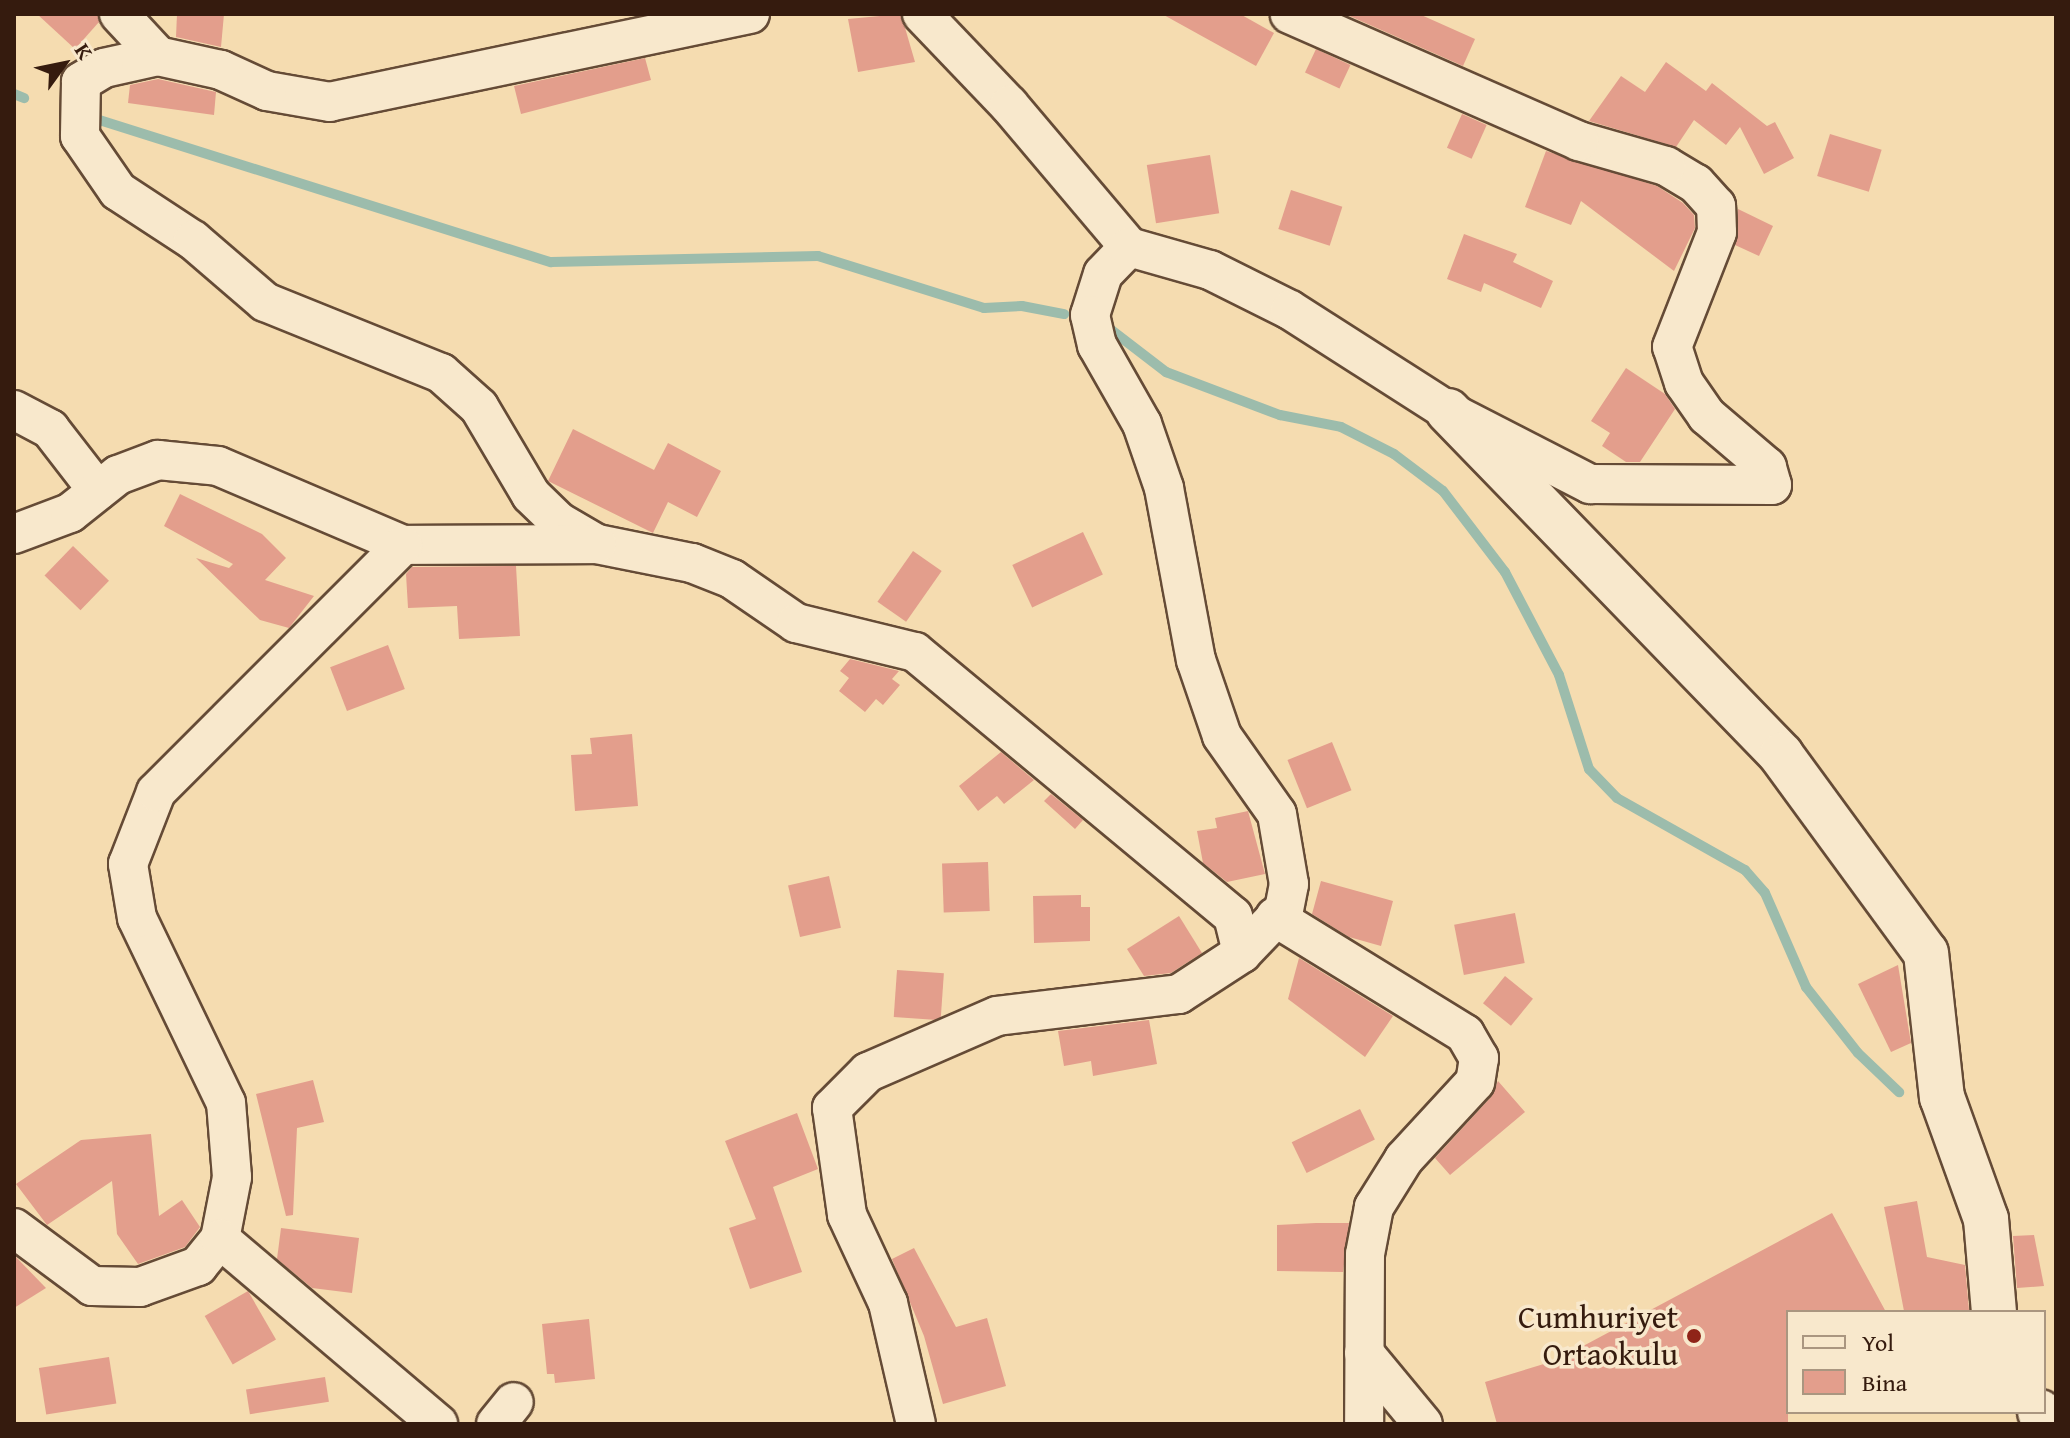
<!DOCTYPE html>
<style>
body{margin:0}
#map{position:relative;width:2070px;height:1438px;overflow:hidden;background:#f5dcb0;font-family:"Gentium Book Plus",serif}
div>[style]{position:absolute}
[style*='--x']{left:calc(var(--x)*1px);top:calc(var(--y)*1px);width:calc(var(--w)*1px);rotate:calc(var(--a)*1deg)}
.stream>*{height:10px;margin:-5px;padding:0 5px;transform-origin:5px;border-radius:5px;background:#9cbcac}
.building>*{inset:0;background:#e39e8c;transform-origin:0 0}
.roads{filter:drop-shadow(2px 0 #654b36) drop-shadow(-2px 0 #654b36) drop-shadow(0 2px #654b36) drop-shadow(0 -2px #654b36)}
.minor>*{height:38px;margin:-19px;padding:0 19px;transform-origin:19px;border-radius:19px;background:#f8e8cc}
.tertiary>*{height:44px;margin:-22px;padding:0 22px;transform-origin:22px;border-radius:22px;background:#f8e8cc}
.dots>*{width:22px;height:22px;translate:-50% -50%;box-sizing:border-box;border:4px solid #f8e8cc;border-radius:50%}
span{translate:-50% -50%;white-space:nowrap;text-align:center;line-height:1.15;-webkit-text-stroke:7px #f8e8cc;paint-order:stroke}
.poi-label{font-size:32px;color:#351b0e}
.right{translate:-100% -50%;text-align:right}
.frame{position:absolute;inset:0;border:16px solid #351b0e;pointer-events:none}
.legend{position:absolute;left:1786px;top:1310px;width:260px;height:104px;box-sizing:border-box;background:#f8e8cc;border:2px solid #aa9680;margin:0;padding:10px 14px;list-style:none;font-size:24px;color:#351b0e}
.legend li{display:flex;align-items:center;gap:16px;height:40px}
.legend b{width:40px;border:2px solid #aa9680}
.north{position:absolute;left:24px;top:24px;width:80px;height:80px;-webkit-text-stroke:6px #f8e8cc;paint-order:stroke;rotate:57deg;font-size:22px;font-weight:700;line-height:32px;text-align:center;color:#351b0e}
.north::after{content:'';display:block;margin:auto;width:28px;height:36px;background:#351b0e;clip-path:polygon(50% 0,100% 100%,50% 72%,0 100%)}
</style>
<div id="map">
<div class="stream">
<i style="--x:14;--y:94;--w:11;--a:22"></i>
<i style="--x:93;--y:118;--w:480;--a:17.5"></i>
<i style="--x:551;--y:262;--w:267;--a:-1.3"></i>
<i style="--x:818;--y:256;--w:174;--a:17.4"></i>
<i style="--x:984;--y:308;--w:38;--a:-3"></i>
<i style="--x:1022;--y:306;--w:43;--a:10.8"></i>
<i style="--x:1110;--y:329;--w:71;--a:37.5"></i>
<i style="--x:1166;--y:372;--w:122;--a:20.7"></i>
<i style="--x:1280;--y:415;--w:62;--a:11.1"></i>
<i style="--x:1341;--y:427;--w:59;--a:27"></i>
<i style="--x:1394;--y:454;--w:61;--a:37.1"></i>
<i style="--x:1443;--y:491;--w:102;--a:52.6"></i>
<i style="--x:1505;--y:572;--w:116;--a:62.3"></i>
<i style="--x:1559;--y:675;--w:99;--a:72.3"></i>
<i style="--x:1589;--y:769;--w:40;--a:46"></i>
<i style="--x:1617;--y:798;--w:147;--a:29.4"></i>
<i style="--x:1745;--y:870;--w:30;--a:49"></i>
<i style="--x:1765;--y:893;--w:103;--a:66.4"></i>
<i style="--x:1806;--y:987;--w:84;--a:51.8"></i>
<i style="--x:1858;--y:1053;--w:57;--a:43.6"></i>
</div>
<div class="building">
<i style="clip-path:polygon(37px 14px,98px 14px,99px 22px,75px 49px)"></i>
<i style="clip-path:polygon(177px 14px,224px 14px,221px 47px,176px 37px)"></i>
<i style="clip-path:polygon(901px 14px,915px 62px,858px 72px,848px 19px)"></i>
<i style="clip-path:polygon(1162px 14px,1240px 14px,1274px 33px,1256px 66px)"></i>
<i style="clip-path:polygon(1345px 14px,1419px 14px,1475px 39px,1463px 66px)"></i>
<i style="left:1316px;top:49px;width:38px;height:26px;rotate:25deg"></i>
<i style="clip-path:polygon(645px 58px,651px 80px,521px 114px,514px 86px)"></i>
<i style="clip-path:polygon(1666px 62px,1706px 91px,1712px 83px,1767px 126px,1775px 122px,1794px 158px,1764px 174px,1740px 127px,1726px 145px,1694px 120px,1676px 147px,1589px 121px,1621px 76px,1645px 92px)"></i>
<i style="clip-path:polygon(158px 79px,216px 92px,214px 115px,128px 103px,130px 85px)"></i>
<i style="left:1462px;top:114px;width:27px;height:37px;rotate:24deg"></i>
<i style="left:1830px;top:134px;width:54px;height:44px;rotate:17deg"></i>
<i style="clip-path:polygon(1546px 151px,1657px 186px,1683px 203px,1694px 215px,1695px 228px,1674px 271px,1581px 201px,1571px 225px,1525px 207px)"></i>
<i style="left:1210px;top:155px;width:59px;height:64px;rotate:81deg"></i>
<i style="left:1291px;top:190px;width:54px;height:41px;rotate:18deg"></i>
<i style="clip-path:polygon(1738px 209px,1773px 226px,1759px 256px,1735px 245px)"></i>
<i style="clip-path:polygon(1464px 234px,1517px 254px,1513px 262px,1553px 281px,1541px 308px,1484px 283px,1481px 292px,1447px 279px)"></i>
<i style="clip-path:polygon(1626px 368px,1665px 394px,1675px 409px,1640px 462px,1626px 462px,1602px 446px,1610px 433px,1591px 421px)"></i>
<i style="clip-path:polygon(573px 429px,654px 470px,668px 443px,721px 471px,697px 517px,668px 502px,653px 533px,548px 481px)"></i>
<i style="clip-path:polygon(180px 494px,262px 534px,286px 558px,265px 580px,314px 596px,289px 628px,260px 620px,196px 558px,229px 568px,233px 564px,164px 526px)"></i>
<i style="left:1083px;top:532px;width:47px;height:78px;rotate:65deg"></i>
<i style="left:73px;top:546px;width:50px;height:41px;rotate:44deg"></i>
<i style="left:913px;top:551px;width:35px;height:62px;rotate:35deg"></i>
<i style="clip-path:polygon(516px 566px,520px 636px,459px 639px,457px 606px,408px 608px,406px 574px,412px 567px)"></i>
<i style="left:388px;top:645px;width:47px;height:62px;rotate:69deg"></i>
<i style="clip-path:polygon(850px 659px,899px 671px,892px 679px,900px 685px,883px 705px,876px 699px,865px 712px,839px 691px,849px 678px,840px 671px)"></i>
<i style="clip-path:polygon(632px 734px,638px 806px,575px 811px,571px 755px,592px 754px,590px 738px)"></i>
<i style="left:1332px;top:742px;width:52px;height:48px;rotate:68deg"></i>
<i style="clip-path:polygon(1001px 752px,1034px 780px,1004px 804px,997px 796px,978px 811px,959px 786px)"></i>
<i style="clip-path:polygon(1051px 794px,1083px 820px,1075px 829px,1044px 801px)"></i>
<i style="clip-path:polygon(1248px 811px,1265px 874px,1227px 882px,1203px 863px,1197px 831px,1217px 828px,1215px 818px)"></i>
<i style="left:988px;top:862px;width:49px;height:46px;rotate:88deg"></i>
<i style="left:829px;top:876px;width:53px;height:42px;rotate:77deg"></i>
<i style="clip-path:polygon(1321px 881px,1393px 901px,1381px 946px,1349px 937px,1312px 914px)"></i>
<i style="clip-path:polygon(1081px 895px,1081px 907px,1090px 907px,1090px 941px,1034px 943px,1033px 896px)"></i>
<i style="left:1515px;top:913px;width:51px;height:62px;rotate:79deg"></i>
<i style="clip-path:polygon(1179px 916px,1202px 953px,1171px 973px,1144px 976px,1127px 949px)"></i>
<i style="clip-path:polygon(1299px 958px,1393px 1016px,1365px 1057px,1288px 999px)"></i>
<i style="clip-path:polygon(1898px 965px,1911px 1043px,1891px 1052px,1858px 984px)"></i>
<i style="left:897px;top:970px;width:47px;height:47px;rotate:4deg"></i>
<i style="left:1505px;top:976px;width:36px;height:35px;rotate:39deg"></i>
<i style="clip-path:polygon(1149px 1020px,1157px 1064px,1093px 1076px,1091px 1061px,1064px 1066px,1058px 1031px)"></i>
<i style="clip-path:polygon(313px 1080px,324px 1122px,297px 1128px,293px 1215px,286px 1216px,256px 1094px)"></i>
<i style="clip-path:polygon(1498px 1081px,1525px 1112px,1450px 1175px,1435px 1158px,1491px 1097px)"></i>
<i style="left:1360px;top:1109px;width:34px;height:76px;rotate:64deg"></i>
<i style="clip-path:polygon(797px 1113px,818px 1169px,773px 1187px,802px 1272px,750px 1289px,729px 1228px,756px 1219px,725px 1141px)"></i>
<i style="clip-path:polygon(151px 1134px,159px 1216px,182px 1200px,200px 1227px,185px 1247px,138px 1264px,117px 1234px,112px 1181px,47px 1225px,16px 1184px,81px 1140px)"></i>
<i style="clip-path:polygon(1917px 1201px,1927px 1257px,1965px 1265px,1969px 1310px,1904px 1311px,1884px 1207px)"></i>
<i style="clip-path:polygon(1832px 1213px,1886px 1312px,1788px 1312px,1788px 1424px,1497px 1424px,1485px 1382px,1557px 1360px)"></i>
<i style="clip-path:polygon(1316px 1223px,1349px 1223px,1343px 1272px,1277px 1271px,1277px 1225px)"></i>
<i style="clip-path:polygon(281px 1228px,359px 1238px,352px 1293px,312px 1288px,277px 1259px)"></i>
<i style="clip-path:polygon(2034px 1235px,2044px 1286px,2017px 1288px,2013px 1236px)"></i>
<i style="clip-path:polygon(914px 1248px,956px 1327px,987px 1318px,1006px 1386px,943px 1404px,924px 1336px,892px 1259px)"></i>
<i style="clip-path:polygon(14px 1255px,46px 1288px,14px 1308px)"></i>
<i style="left:248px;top:1291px;width:56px;height:50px;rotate:60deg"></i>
<i style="clip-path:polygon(589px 1319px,595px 1379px,555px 1383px,554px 1374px,547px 1374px,542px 1324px)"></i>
<i style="left:109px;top:1357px;width:47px;height:71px;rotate:81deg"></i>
<i style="left:325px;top:1377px;width:25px;height:80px;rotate:81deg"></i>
</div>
<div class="roads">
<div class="minor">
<i style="--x:119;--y:14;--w:57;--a:47.1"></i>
<i style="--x:750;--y:14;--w:429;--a:168.2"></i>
<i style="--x:330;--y:102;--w:64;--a:-170.1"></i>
<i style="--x:267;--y:91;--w:51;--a:-155.5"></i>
<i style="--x:221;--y:70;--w:65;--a:-167.5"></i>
<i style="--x:158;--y:56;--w:55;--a:167.5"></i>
<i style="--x:104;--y:68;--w:27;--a:149"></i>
<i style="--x:81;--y:82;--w:54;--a:91.1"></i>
<i style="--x:80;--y:136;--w:67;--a:55.4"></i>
<i style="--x:118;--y:191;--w:90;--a:33.2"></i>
<i style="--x:193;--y:240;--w:95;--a:40.7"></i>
<i style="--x:265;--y:302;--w:190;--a:22"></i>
<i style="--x:441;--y:373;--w:51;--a:41.8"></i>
<i style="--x:479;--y:407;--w:102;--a:59.4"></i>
<i style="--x:531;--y:495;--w:39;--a:44"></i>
<i style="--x:559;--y:522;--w:44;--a:30.1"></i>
<i style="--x:597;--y:544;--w:97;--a:11.3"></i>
<i style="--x:692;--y:563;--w:43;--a:21.8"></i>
<i style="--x:732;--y:579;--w:78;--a:34.5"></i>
<i style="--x:796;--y:623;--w:122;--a:13.7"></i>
<i style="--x:915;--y:652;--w:413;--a:39.7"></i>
<i style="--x:1233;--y:916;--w:38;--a:76"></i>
<i style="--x:1242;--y:953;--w:75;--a:146.9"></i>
<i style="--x:1179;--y:994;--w:183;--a:173.1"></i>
<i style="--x:997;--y:1016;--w:141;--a:156.5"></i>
<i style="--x:868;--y:1072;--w:51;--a:135"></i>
<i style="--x:832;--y:1108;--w:108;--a:82"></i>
<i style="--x:847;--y:1215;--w:97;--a:65"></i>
<i style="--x:888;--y:1303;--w:124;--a:77"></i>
<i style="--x:922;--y:14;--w:126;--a:46.3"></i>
<i style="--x:1009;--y:105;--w:186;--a:49.8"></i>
<i style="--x:1129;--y:247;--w:84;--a:15.9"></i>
<i style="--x:1210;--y:270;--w:89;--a:26.6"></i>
<i style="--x:1290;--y:310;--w:188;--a:32.6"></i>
<i style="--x:1448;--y:411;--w:160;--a:27.2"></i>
<i style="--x:1590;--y:484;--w:182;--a:0.3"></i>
<i style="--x:1772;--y:485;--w:19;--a:-106"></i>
<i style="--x:1767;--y:467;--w:79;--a:-139.6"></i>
<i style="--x:1707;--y:416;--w:40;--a:-124.9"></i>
<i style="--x:1684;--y:383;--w:38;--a:-108"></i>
<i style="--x:1672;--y:347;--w:123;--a:-68.6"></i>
<i style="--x:1717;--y:232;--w:26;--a:-92"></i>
<i style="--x:1716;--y:206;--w:30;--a:-132"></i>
<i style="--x:1696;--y:184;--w:35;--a:-149"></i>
<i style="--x:1666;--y:166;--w:91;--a:-164"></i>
<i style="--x:1579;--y:141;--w:316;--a:-156.3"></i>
<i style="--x:1129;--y:247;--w:37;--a:134"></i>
<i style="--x:1103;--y:274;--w:43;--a:107.6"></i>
<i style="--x:1090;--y:315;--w:31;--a:77"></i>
<i style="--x:1097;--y:345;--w:91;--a:60.3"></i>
<i style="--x:1142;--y:424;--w:68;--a:71"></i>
<i style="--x:1164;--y:488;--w:175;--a:79.5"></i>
<i style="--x:1196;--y:660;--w:80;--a:71.1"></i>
<i style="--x:1222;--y:736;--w:95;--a:54.8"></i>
<i style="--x:1277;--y:814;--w:71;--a:80.3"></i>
<i style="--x:1289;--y:884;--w:25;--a:101"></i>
<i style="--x:1284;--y:909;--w:61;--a:133.7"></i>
<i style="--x:14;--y:410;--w:41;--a:27.8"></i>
<i style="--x:50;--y:429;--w:78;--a:52.3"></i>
<i style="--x:14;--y:534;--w:60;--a:-20.6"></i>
<i style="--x:70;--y:513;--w:61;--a:-38.4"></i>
<i style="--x:118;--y:475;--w:43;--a:-20.6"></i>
<i style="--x:158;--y:460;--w:60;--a:5.7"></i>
<i style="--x:218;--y:466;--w:201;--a:23.1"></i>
<i style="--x:403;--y:545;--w:194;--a:-0.3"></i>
<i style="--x:1275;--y:917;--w:223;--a:31.6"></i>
<i style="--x:1465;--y:1034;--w:28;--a:60"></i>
<i style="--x:1479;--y:1058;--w:24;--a:99"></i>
<i style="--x:1475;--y:1082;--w:105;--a:132.7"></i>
<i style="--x:1404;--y:1159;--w:57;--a:122"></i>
<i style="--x:1374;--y:1207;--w:48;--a:100.8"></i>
<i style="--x:1365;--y:1254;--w:170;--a:90.3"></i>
<i style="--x:14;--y:1228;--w:97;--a:36.6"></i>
<i style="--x:92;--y:1286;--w:48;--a:1.2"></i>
<i style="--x:140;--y:1287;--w:62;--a:-19.9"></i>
<i style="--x:198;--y:1266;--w:35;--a:-51"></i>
<i style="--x:220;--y:1239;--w:63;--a:-79"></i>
<i style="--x:232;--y:1177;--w:74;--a:-94.6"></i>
<i style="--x:226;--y:1103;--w:205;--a:-115.7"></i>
<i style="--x:137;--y:918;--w:55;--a:-99.5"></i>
<i style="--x:128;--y:864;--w:77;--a:-68.7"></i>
<i style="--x:156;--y:792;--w:349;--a:-45"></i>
<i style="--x:220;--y:1239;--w:286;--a:40.3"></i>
<i style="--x:1364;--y:1353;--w:92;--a:50.3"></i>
<i style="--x:496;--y:1424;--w:28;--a:-51"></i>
</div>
<div class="tertiary">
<i style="--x:1448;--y:411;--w:479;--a:45.9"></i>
<i style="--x:1781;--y:755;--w:245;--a:53.8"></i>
<i style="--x:1926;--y:953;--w:145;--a:83.7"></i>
<i style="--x:1942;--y:1097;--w:130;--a:70.2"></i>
<i style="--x:1986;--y:1219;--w:93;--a:85.1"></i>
<i style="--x:2040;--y:1412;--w:13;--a:63"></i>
</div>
</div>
<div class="dots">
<i style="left:1694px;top:1336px;background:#8f2418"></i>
</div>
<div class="poi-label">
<span class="right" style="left:1678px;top:1336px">Cumhuriyet<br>Ortaokulu</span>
</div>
<div class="frame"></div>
<ul class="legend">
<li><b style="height:10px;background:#f8e8cc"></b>Yol</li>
<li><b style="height:22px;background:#e39e8c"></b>Bina</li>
</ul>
<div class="north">K</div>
</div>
